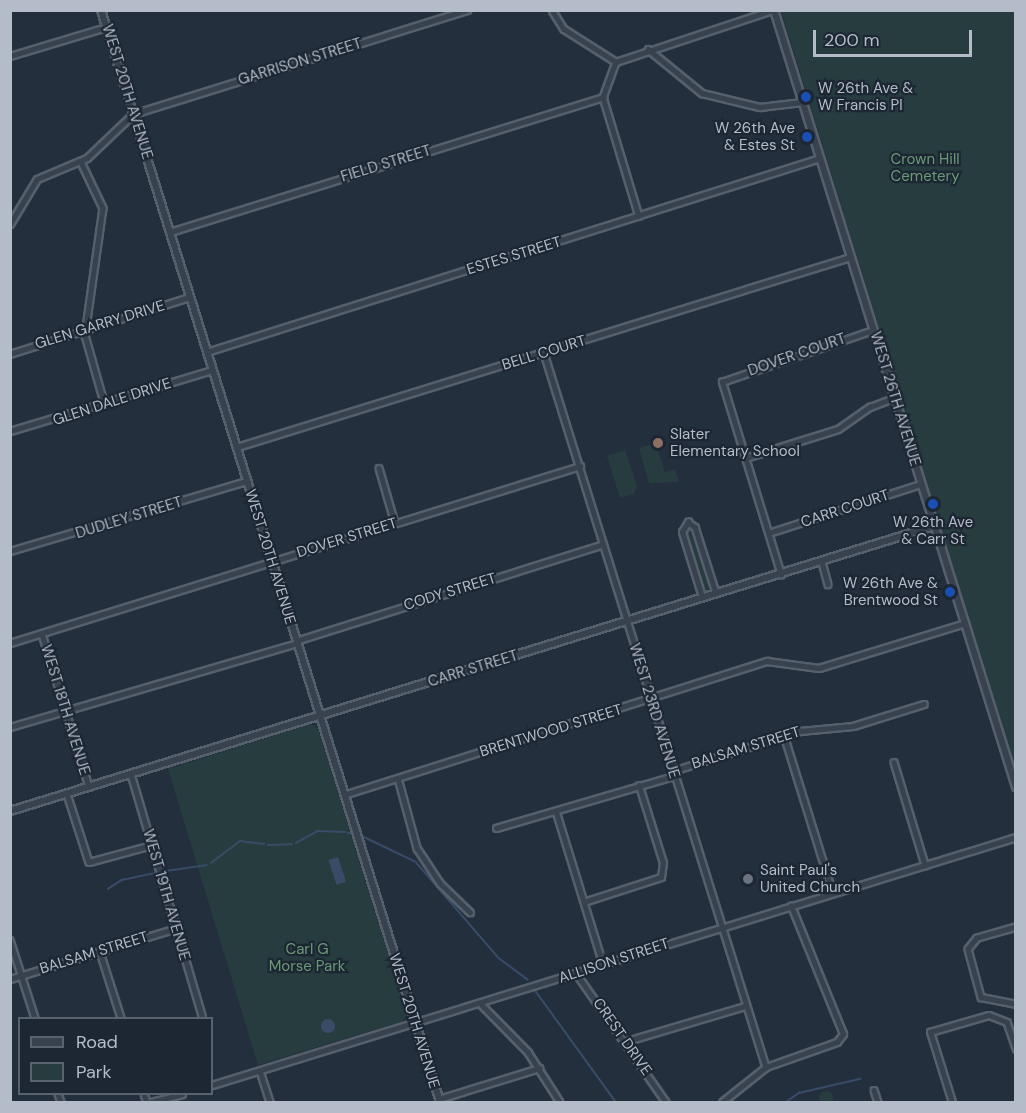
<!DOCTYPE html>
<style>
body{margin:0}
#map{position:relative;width:1026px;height:1113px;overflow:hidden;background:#242f3e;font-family:"DM Sans",sans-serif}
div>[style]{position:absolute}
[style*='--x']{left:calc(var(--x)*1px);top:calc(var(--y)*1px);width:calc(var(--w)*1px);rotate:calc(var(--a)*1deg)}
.green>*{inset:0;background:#263c3f}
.round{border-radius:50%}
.water>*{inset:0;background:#394c67;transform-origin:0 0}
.stream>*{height:1.5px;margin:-0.75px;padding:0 0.75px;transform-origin:0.75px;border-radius:0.75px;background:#394c67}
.roads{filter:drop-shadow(2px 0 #565f6c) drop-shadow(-2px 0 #565f6c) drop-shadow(0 2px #565f6c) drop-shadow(0 -2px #565f6c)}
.minor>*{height:4.5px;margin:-2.25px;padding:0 2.25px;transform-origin:2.25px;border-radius:2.25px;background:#38414e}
.tertiary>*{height:6px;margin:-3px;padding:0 3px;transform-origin:3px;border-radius:3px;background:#38414e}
.dots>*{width:16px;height:16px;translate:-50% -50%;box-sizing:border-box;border:3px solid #1d2633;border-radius:50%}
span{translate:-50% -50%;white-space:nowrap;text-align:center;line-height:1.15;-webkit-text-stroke:4.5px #1d2633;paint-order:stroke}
.street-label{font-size:15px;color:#b4bcc9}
.poi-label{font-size:15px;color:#b4bcc9}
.left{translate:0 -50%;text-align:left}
.right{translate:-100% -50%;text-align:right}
.park-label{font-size:15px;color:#6b9a76}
.frame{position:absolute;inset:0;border:12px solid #b4bcc9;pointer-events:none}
.legend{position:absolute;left:18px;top:1017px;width:195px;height:78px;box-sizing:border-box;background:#1d2633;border:2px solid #59626f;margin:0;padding:8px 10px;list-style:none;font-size:18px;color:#b4bcc9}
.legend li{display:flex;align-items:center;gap:12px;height:30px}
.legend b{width:30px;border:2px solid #59626f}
.scale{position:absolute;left:813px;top:30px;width:159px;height:27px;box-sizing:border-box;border:3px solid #b4bcc9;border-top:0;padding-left:8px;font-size:18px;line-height:21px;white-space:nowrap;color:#b4bcc9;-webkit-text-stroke:4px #1d2633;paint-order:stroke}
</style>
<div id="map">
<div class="green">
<i style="clip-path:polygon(781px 11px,1015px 11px,1015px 768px)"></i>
<i style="clip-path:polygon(656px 443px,665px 472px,675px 469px,679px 482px,649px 483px,639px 448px)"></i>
<i style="clip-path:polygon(625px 450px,637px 486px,634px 494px,620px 498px,607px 456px)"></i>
<i style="clip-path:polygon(688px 525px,711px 586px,706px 591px,685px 531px)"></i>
<i style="clip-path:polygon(311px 724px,318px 728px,407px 1015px,403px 1021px,258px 1065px,168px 769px)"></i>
<i class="round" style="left:819px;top:1091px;width:14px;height:14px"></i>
</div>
<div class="water">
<i style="left:338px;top:857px;width:26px;height:10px;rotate:72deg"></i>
<i class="round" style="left:321px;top:1019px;width:14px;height:14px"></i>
</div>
<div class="stream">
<i style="--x:348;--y:833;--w:4;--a:0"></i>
<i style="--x:362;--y:836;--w:60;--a:25.7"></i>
<i style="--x:416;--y:862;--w:127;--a:49.2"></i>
<i style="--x:499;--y:958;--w:36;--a:37"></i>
<i style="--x:296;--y:843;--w:25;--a:-29"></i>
<i style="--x:318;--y:831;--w:27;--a:2"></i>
<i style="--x:268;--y:845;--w:24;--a:-2"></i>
<i style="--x:211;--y:863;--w:36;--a:-37"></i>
<i style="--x:240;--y:841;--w:24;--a:7"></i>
<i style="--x:166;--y:871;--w:41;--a:-8.3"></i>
<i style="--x:108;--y:889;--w:17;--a:-33"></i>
<i style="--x:122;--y:880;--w:35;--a:-12"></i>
<i style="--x:535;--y:990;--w:138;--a:54.1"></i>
<i style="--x:786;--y:1102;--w:16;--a:-35"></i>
<i style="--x:799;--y:1093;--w:63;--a:-12.9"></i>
</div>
<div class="roads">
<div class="minor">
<i style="--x:552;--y:10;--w:22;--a:58"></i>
<i style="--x:564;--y:29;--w:62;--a:32.4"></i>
<i style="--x:648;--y:49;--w:70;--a:39.2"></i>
<i style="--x:702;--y:93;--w:60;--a:13.6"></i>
<i style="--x:760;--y:107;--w:42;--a:-6.8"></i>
<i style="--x:10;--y:56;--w:100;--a:-16.8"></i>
<i style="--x:616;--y:62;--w:164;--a:-18.4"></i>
<i style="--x:616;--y:62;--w:37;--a:110"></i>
<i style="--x:603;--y:97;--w:124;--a:73.2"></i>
<i style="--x:81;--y:162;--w:51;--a:64.4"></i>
<i style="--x:103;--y:208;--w:128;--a:98.1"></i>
<i style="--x:85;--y:335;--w:70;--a:74.2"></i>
<i style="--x:10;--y:224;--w:52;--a:-59"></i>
<i style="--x:37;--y:179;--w:54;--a:-22.8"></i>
<i style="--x:87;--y:158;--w:64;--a:-43.7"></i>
<i style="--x:133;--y:114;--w:350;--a:-17.3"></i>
<i style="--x:170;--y:232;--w:454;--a:-17.3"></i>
<i style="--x:207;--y:352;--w:643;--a:-17.56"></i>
<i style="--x:544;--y:353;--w:748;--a:72.73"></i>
<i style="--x:10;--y:354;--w:189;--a:-17.6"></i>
<i style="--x:10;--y:431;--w:211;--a:-16.8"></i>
<i style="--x:237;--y:447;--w:642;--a:-17.22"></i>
<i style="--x:745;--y:458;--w:97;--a:-17.3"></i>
<i style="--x:838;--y:429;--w:39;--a:-35"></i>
<i style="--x:870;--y:407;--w:26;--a:-21"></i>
<i style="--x:379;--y:468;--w:57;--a:73.8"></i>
<i style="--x:769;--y:533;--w:160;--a:-17.9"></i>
<i style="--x:10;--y:551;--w:247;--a:-16.5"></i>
<i style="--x:822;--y:562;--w:23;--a:75"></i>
<i style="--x:781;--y:575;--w:202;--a:-107"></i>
<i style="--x:722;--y:382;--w:160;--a:-19"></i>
<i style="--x:702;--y:597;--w:68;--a:-107.1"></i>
<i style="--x:682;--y:532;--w:12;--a:-59"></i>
<i style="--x:688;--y:522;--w:9;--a:36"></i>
<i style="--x:695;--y:527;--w:69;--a:72.3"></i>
<i style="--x:42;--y:634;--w:160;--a:72.9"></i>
<i style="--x:296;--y:641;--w:322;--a:-17.5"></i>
<i style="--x:10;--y:643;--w:597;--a:-17.25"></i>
<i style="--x:10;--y:727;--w:299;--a:-16.3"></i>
<i style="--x:784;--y:735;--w:165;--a:72.8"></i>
<i style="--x:894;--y:762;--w:108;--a:73.2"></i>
<i style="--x:673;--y:771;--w:133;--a:-17.5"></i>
<i style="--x:800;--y:731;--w:53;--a:-5.4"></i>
<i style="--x:853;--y:726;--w:74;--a:-17.2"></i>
<i style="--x:131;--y:774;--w:252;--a:73.6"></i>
<i style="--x:398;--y:778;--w:73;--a:74.8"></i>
<i style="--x:417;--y:848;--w:42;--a:56.7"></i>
<i style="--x:440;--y:883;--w:42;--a:44"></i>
<i style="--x:67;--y:794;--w:71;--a:72.1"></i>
<i style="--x:89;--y:862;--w:65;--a:-15.1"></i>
<i style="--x:344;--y:795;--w:444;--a:-17.6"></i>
<i style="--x:767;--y:661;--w:52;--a:7.7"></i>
<i style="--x:819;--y:668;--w:153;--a:-17.1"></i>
<i style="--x:556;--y:811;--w:160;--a:72.9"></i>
<i style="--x:496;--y:828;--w:185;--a:-16.3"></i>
<i style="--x:584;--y:902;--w:81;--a:-18"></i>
<i style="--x:661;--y:877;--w:14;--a:-82"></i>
<i style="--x:663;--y:863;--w:81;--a:-107.3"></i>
<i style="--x:1016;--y:927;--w:41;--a:164.2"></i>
<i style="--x:977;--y:938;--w:14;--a:129"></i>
<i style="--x:968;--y:949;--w:50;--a:74.8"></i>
<i style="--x:981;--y:997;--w:36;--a:11"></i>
<i style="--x:10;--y:940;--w:82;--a:72.2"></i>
<i style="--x:100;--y:952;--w:69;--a:72.3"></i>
<i style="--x:576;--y:973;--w:157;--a:55.1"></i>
<i style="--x:10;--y:979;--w:175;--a:-17"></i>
<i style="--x:480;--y:1003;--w:69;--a:45.6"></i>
<i style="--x:528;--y:1052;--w:59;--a:57.4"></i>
<i style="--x:627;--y:1041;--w:123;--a:-16.5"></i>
<i style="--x:260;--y:1071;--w:33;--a:72"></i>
<i style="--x:212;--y:1085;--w:841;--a:-17.14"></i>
<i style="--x:874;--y:1090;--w:13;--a:72"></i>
<i style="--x:58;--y:1094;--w:9;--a:69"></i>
<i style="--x:144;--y:1094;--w:9;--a:69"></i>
<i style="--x:439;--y:1099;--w:105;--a:-17.2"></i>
<i style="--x:151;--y:1102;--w:32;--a:-14"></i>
<i style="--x:722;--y:1102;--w:56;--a:-38.5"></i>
<i style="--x:766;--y:1067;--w:75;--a:-19.4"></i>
<i style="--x:837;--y:1042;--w:10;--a:-53"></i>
<i style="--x:843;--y:1034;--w:138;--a:-112.1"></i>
<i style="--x:952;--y:1102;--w:73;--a:-107.4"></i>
<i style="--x:930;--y:1032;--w:61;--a:-16.1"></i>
<i style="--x:989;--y:1015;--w:19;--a:21"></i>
<i style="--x:1007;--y:1022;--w:28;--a:71"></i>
</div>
<div class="tertiary">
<i style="--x:101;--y:10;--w:1143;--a:72.75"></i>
<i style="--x:774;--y:10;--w:814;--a:72.7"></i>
<i style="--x:10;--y:811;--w:967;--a:-17.14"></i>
</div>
</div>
<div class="dots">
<i style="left:806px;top:97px;background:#1a4fb4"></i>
<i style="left:807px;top:137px;background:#1a4fb4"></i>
<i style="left:658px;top:443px;background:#8d6e63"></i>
<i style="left:933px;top:504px;background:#1a4fb4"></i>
<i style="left:950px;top:592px;background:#1a4fb4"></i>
<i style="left:748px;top:879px;background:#6b7280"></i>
</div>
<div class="street-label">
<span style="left:300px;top:62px;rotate:-17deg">GARRISON STREET</span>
<span style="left:127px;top:92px;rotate:73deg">WEST 20TH AVENUE</span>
<span style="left:386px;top:164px;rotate:-17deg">FIELD STREET</span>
<span style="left:514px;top:256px;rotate:-17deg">ESTES STREET</span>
<span style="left:100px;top:325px;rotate:-17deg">GLEN GARRY DRIVE</span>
<span style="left:544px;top:353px;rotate:-17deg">BELL COURT</span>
<span style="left:797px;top:355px;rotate:-19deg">DOVER COURT</span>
<span style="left:895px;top:399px;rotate:73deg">WEST 26TH AVENUE</span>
<span style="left:112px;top:402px;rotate:-18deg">GLEN DALE DRIVE</span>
<span style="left:845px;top:509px;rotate:-18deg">CARR COURT</span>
<span style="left:129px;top:518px;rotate:-17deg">DUDLEY STREET</span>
<span style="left:347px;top:538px;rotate:-17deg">DOVER STREET</span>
<span style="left:270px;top:557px;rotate:73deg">WEST 20TH AVENUE</span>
<span style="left:450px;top:592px;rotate:-17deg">CODY STREET</span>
<span style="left:473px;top:669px;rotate:-17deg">CARR STREET</span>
<span style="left:65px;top:710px;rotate:73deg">WEST 18TH AVENUE</span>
<span style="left:654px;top:711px;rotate:73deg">WEST 23RD AVENUE</span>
<span style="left:551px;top:731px;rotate:-17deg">BRENTWOOD STREET</span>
<span style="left:746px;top:748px;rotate:-17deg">BALSAM STREET</span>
<span style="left:166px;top:895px;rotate:74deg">WEST 19TH AVENUE</span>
<span style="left:94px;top:953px;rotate:-17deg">BALSAM STREET</span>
<span style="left:614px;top:961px;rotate:-18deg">ALLISON STREET</span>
<span style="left:414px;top:1021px;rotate:73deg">WEST 20TH AVENUE</span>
<span style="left:622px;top:1037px;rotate:55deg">CREST DRIVE</span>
</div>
<div class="poi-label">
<span class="left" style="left:818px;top:97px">W 26th Ave &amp;<br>W Francis Pl</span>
<span class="right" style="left:795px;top:137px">W 26th Ave<br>&amp; Estes St</span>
<span class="left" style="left:670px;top:443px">Slater<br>Elementary School</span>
<span style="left:933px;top:531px">W 26th Ave<br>&amp; Carr St</span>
<span class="right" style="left:938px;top:592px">W 26th Ave &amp;<br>Brentwood St</span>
<span class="left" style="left:760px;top:879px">Saint Paul's<br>United Church</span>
</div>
<div class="park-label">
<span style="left:925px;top:168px">Crown Hill<br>Cemetery</span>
<span style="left:307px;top:958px">Carl G<br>Morse Park</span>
</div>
<div class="frame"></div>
<ul class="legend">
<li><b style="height:8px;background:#38414e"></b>Road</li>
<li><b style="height:16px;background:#263c3f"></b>Park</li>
</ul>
<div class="scale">200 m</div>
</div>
